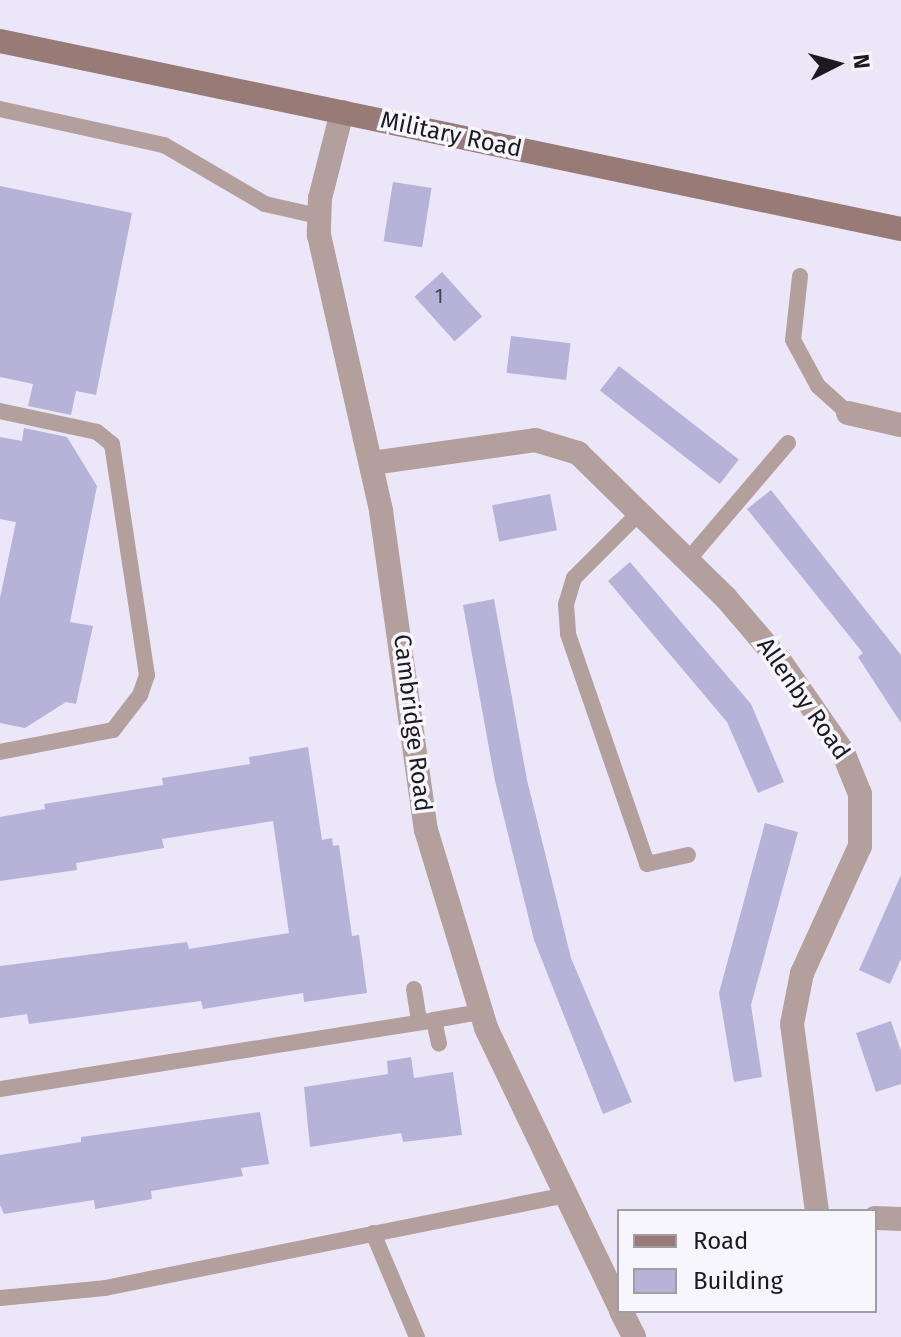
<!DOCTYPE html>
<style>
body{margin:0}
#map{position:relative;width:901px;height:1337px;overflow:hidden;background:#ece7f8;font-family:"Fira Sans",sans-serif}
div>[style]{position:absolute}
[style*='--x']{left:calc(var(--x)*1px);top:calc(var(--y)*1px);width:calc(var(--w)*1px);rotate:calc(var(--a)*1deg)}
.building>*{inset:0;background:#b6b2d8;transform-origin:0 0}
.lane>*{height:16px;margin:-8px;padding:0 8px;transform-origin:8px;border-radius:8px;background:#b39f9c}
.street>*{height:24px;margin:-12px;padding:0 12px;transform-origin:12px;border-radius:12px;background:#b39f9c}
.secondary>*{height:24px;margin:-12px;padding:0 12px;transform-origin:12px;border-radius:12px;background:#987b77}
span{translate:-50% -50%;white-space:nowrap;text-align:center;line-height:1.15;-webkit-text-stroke:7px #f8f6fd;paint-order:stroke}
.number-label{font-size:20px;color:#42404e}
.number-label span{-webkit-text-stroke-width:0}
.street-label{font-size:24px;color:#1c1a20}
.legend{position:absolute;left:617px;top:1209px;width:260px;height:104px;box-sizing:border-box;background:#f8f6fd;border:2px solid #a09ea5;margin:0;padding:10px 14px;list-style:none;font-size:24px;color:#1c1a20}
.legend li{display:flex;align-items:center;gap:16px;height:40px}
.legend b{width:40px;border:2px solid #a09ea5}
.north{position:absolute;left:797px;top:24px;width:80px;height:80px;-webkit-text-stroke:6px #f8f6fd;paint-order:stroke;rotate:84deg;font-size:22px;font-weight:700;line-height:32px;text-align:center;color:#1c1a20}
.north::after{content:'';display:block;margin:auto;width:28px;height:36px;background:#1c1a20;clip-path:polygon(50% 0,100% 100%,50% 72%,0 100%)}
</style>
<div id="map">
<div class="building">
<i style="left:393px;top:182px;width:39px;height:60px;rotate:9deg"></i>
<i style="clip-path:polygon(0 186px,132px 213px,96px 395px,76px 391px,71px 415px,28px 406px,33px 384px,0 377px)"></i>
<i style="left:442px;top:272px;width:60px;height:37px;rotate:48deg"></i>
<i style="left:511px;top:336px;width:60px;height:37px;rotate:7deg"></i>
<i style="left:619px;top:366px;width:152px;height:31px;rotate:38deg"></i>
<i style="clip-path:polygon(24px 428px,67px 437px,97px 486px,70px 622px,93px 626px,76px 704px,66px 702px,25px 728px,0 723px,0 598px,16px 522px,0 519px,0 437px,22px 441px)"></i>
<i style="clip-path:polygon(771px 490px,901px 655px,901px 723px,858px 657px,863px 653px,747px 509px)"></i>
<i style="left:550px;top:494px;width:37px;height:59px;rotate:79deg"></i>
<i style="clip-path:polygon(630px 562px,751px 704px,784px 782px,758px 793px,727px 722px,608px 581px)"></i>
<i style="clip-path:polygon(494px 599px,527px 780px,571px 958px,632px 1102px,603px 1114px,534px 940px,495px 781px,463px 605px)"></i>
<i style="clip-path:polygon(308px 747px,322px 840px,332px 838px,333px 846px,339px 845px,352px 936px,359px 935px,367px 993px,304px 1002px,303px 993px,203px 1009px,201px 1001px,29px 1024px,27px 1014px,0 1018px,0 966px,187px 942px,189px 949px,289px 933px,273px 821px,162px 839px,164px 848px,76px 863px,77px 870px,0 881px,0 817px,45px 809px,44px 804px,163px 785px,162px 778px,250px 764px,249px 757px)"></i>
<i style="clip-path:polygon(765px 823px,798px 832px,751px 1005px,762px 1077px,734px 1082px,719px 993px)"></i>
<i style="clip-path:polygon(901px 875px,901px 959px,890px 984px,859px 970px)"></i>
<i style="clip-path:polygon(891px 1021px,901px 1051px,901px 1084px,876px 1092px,856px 1033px)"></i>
<i style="clip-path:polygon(411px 1057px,414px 1078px,453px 1072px,462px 1135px,403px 1142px,401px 1133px,310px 1147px,304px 1087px,388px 1074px,387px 1061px)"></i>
<i style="clip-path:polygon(260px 1112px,269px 1164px,241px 1168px,243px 1176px,151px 1191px,152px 1199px,95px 1209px,94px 1200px,4px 1214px,0 1205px,0 1155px,81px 1142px,81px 1137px)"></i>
</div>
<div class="lane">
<i style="--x:0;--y:109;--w:168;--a:12.4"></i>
<i style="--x:164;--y:145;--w:117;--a:30.3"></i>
<i style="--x:265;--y:204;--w:54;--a:12.8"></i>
<i style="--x:800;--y:276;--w:64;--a:96.2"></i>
<i style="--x:793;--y:340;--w:52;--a:61.5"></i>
<i style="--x:818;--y:386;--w:40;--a:42"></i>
<i style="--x:0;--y:411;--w:99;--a:12.2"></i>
<i style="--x:97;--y:432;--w:19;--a:39"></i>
<i style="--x:112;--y:444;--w:234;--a:81.4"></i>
<i style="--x:147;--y:675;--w:21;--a:109"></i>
<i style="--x:140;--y:695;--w:44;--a:127.6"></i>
<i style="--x:113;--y:730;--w:115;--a:169"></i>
<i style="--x:640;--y:512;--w:93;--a:135"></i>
<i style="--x:574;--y:578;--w:27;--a:107"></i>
<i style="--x:566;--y:604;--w:30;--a:86"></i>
<i style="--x:568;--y:634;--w:243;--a:71"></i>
<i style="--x:647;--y:864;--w:42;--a:-12.4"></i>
<i style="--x:688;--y:560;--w:154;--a:-49.5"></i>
<i style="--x:414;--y:989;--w:33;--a:81"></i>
<i style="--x:434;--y:1020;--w:47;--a:-9.9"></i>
<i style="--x:0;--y:1089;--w:439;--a:-9"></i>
<i style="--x:434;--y:1020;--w:24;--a:78"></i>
<i style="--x:373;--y:1233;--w:113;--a:67.1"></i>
<i style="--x:0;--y:1298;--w:105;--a:-5.4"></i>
<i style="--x:105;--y:1288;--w:471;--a:-11.4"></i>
</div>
<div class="street">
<i style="--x:342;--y:112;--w:89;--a:104.3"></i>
<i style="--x:320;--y:198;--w:37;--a:92"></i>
<i style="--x:319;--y:235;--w:283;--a:77.3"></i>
<i style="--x:381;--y:511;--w:322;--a:82"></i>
<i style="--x:426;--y:830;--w:207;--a:73.1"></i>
<i style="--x:486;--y:1028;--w:308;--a:64.4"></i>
<i style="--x:848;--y:413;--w:54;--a:12.8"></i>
<i style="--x:372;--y:463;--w:165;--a:-8"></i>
<i style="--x:535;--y:440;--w:45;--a:16.8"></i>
<i style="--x:578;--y:453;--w:207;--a:44.4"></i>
<i style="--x:726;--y:598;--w:83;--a:49.4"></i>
<i style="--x:780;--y:661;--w:111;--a:55.3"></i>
<i style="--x:843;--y:752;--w:45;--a:68"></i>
<i style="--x:860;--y:794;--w:52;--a:90"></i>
<i style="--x:860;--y:846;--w:140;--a:114.5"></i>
<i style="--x:802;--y:973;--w:52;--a:101.1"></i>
<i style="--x:792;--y:1024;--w:189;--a:82.4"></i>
<i style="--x:875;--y:1218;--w:26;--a:2"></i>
<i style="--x:621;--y:1311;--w:29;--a:63"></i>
</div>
<div class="secondary">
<i style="--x:0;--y:41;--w:920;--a:11.79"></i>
</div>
<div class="number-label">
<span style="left:439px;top:296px">1</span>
</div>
<div class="street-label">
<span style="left:451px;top:135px;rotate:12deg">Military Road</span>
<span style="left:803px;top:699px;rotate:55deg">Allenby Road</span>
<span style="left:412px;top:723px;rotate:83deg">Cambridge Road</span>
</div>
<ul class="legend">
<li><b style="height:10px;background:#987b77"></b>Road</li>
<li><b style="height:22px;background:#b6b2d8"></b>Building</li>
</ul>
<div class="north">N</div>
</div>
